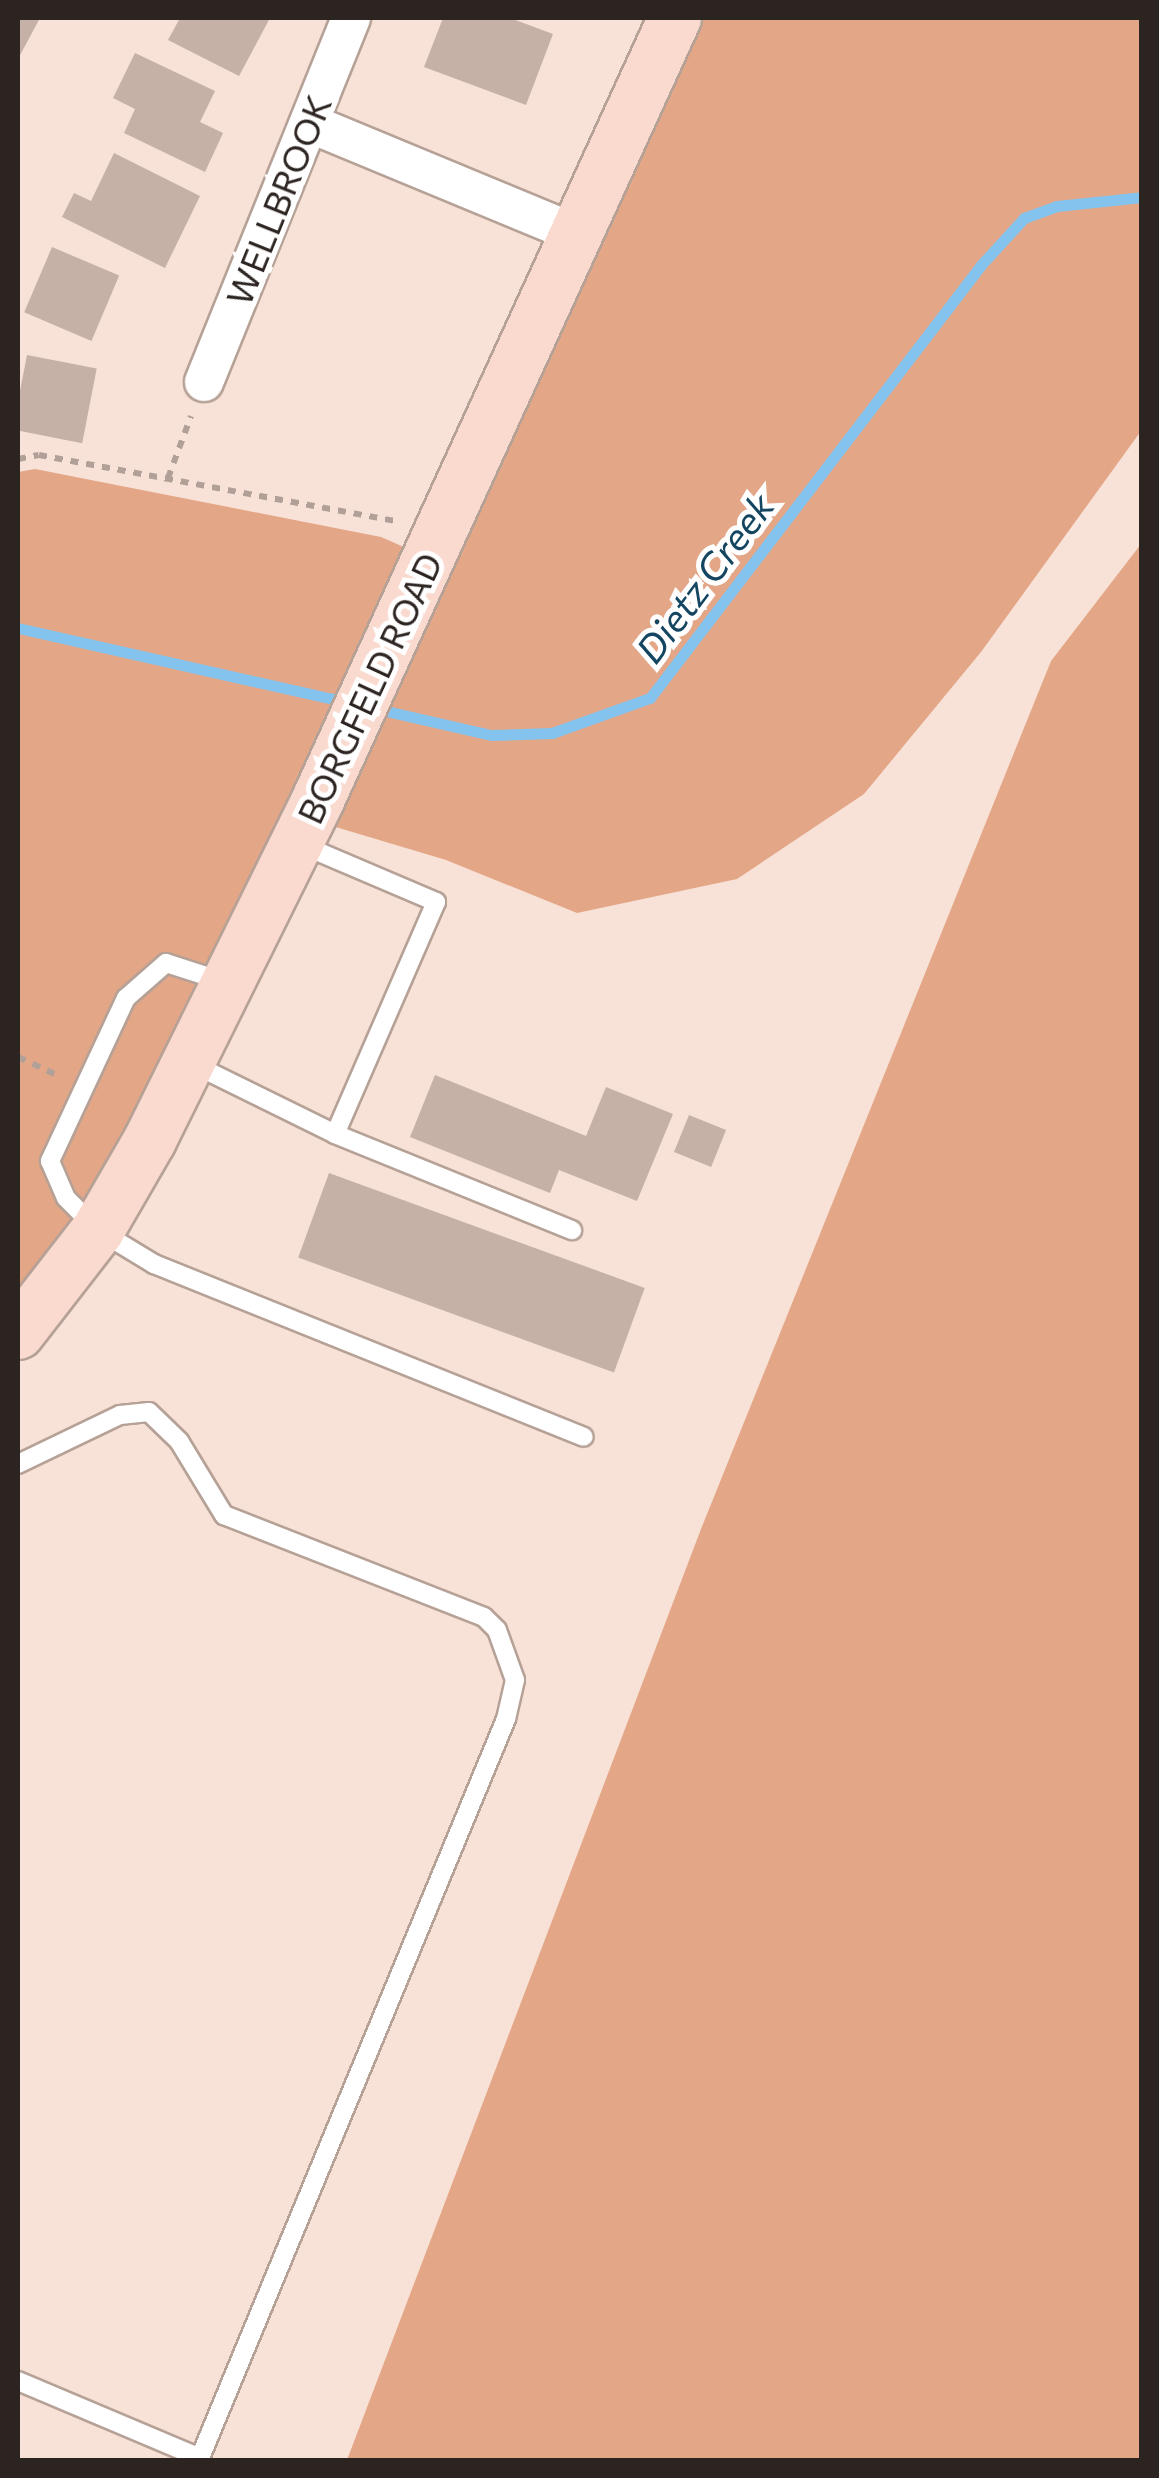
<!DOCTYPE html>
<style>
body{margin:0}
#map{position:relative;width:1159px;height:2478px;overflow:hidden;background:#f8e2d7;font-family:Commissioner,sans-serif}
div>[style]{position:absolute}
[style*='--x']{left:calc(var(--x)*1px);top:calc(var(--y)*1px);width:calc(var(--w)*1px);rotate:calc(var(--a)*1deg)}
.green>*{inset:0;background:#e3a686}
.stream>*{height:11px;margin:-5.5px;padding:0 5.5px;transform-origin:5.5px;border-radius:5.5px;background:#84c3ed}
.building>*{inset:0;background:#c6b1a6;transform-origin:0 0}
.path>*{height:6px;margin-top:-3px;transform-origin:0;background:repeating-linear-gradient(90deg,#b1a097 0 8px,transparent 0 16px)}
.roads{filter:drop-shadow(2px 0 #b6a197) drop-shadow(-2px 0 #b6a197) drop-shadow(0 2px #b6a197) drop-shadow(0 -2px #b6a197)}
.lane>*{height:18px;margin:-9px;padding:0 9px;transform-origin:9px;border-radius:9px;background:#fff}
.street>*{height:38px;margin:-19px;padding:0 19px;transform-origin:19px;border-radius:19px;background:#fff}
.secondary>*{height:52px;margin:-26px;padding:0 26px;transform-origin:26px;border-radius:26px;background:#fad9ce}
span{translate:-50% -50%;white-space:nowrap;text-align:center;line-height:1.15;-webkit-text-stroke:10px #fff;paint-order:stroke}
.street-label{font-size:35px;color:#2c2420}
.water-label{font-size:38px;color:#144561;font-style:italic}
.frame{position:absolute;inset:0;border:20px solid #2c2420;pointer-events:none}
</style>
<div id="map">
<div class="green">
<i style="clip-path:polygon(675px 18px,1141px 18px,1141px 431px,981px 652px,864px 794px,737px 879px,577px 913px,446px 860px,309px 819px,18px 1332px,18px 472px,35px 469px,381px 537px,429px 558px)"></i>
<i style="clip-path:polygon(1141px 544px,1141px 2460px,347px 2460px,701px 1529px,1051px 661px)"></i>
</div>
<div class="stream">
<i style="--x:18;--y:628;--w:340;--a:12.7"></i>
<i style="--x:373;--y:708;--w:121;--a:12.9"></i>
<i style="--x:491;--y:735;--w:61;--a:-1.9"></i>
<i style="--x:552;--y:733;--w:104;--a:-19.7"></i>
<i style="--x:650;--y:698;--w:545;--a:-52.6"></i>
<i style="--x:981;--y:265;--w:64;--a:-47.5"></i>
<i style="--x:1024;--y:218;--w:35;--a:-20"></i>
<i style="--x:1057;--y:206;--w:85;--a:-6"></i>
</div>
<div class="building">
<i style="clip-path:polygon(18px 18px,40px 18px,18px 59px)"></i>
<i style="clip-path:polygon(180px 18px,270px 18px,239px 76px,168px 40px)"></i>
<i style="clip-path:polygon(443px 18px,510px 18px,553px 34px,526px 105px,424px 67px)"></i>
<i style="clip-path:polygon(135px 53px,215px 91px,200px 122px,223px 133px,205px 172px,124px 133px,135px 109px,113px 98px)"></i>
<i style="clip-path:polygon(114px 153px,200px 196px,165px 268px,62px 217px,74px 193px,91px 201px)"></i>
<i style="left:52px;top:247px;width:73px;height:71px;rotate:23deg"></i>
<i style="left:27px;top:355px;width:71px;height:76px;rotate:11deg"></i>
<i style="clip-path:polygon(435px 1075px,586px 1136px,606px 1087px,673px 1114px,637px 1201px,559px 1170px,550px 1193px,410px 1137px)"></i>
<i style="left:689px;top:1115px;width:40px;height:40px;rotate:22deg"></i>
<i style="left:329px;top:1173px;width:336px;height:90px;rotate:20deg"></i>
</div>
<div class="path">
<i style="--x:18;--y:459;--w:21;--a:-11"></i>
<i style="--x:39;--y:455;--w:367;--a:10.5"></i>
<i style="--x:168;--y:478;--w:66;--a:-69.6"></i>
<i style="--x:18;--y:1057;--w:47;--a:24.9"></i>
</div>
<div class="roads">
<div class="lane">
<i style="--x:300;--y:844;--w:148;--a:23.1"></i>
<i style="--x:436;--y:902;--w:253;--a:113.5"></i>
<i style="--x:225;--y:982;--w:62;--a:-162.1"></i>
<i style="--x:166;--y:963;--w:53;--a:138.8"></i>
<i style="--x:126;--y:998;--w:180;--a:115"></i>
<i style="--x:50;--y:1161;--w:40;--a:66.6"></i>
<i style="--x:66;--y:1198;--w:45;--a:45"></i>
<i style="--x:98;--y:1230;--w:66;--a:31.3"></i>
<i style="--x:154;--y:1264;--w:463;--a:21.9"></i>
<i style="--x:193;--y:1064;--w:158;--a:26.2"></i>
<i style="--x:335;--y:1134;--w:256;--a:22.1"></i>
<i style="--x:18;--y:1464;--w:113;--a:-25.7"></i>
<i style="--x:120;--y:1415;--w:29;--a:-6"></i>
<i style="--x:149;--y:1412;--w:42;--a:44"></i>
<i style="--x:179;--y:1441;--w:87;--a:58.7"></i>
<i style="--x:224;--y:1515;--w:279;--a:21.4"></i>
<i style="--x:484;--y:1617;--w:18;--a:45"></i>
<i style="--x:497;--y:1630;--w:53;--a:70.2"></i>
<i style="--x:515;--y:1680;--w:40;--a:103"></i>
<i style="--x:506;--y:1719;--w:802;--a:112.5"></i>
<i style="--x:18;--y:2381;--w:198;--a:22.9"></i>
</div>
<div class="street">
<i style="--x:309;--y:123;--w:290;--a:22.5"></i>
<i style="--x:204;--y:382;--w:393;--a:-68"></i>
</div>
<div class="secondary">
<i style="--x:18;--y:1333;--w:130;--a:-52.2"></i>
<i style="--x:98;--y:1230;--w:104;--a:-60"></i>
<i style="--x:150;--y:1140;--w:377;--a:-63.7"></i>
<i style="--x:317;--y:802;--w:862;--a:-65.46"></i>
</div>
</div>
<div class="street-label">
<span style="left:278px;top:200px;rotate:-68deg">WELLBROOK</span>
<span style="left:369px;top:688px;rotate:-65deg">BORGFELD ROAD</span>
</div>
<div class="water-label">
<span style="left:704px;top:577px;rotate:-53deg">Dietz Creek</span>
</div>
<div class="frame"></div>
</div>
